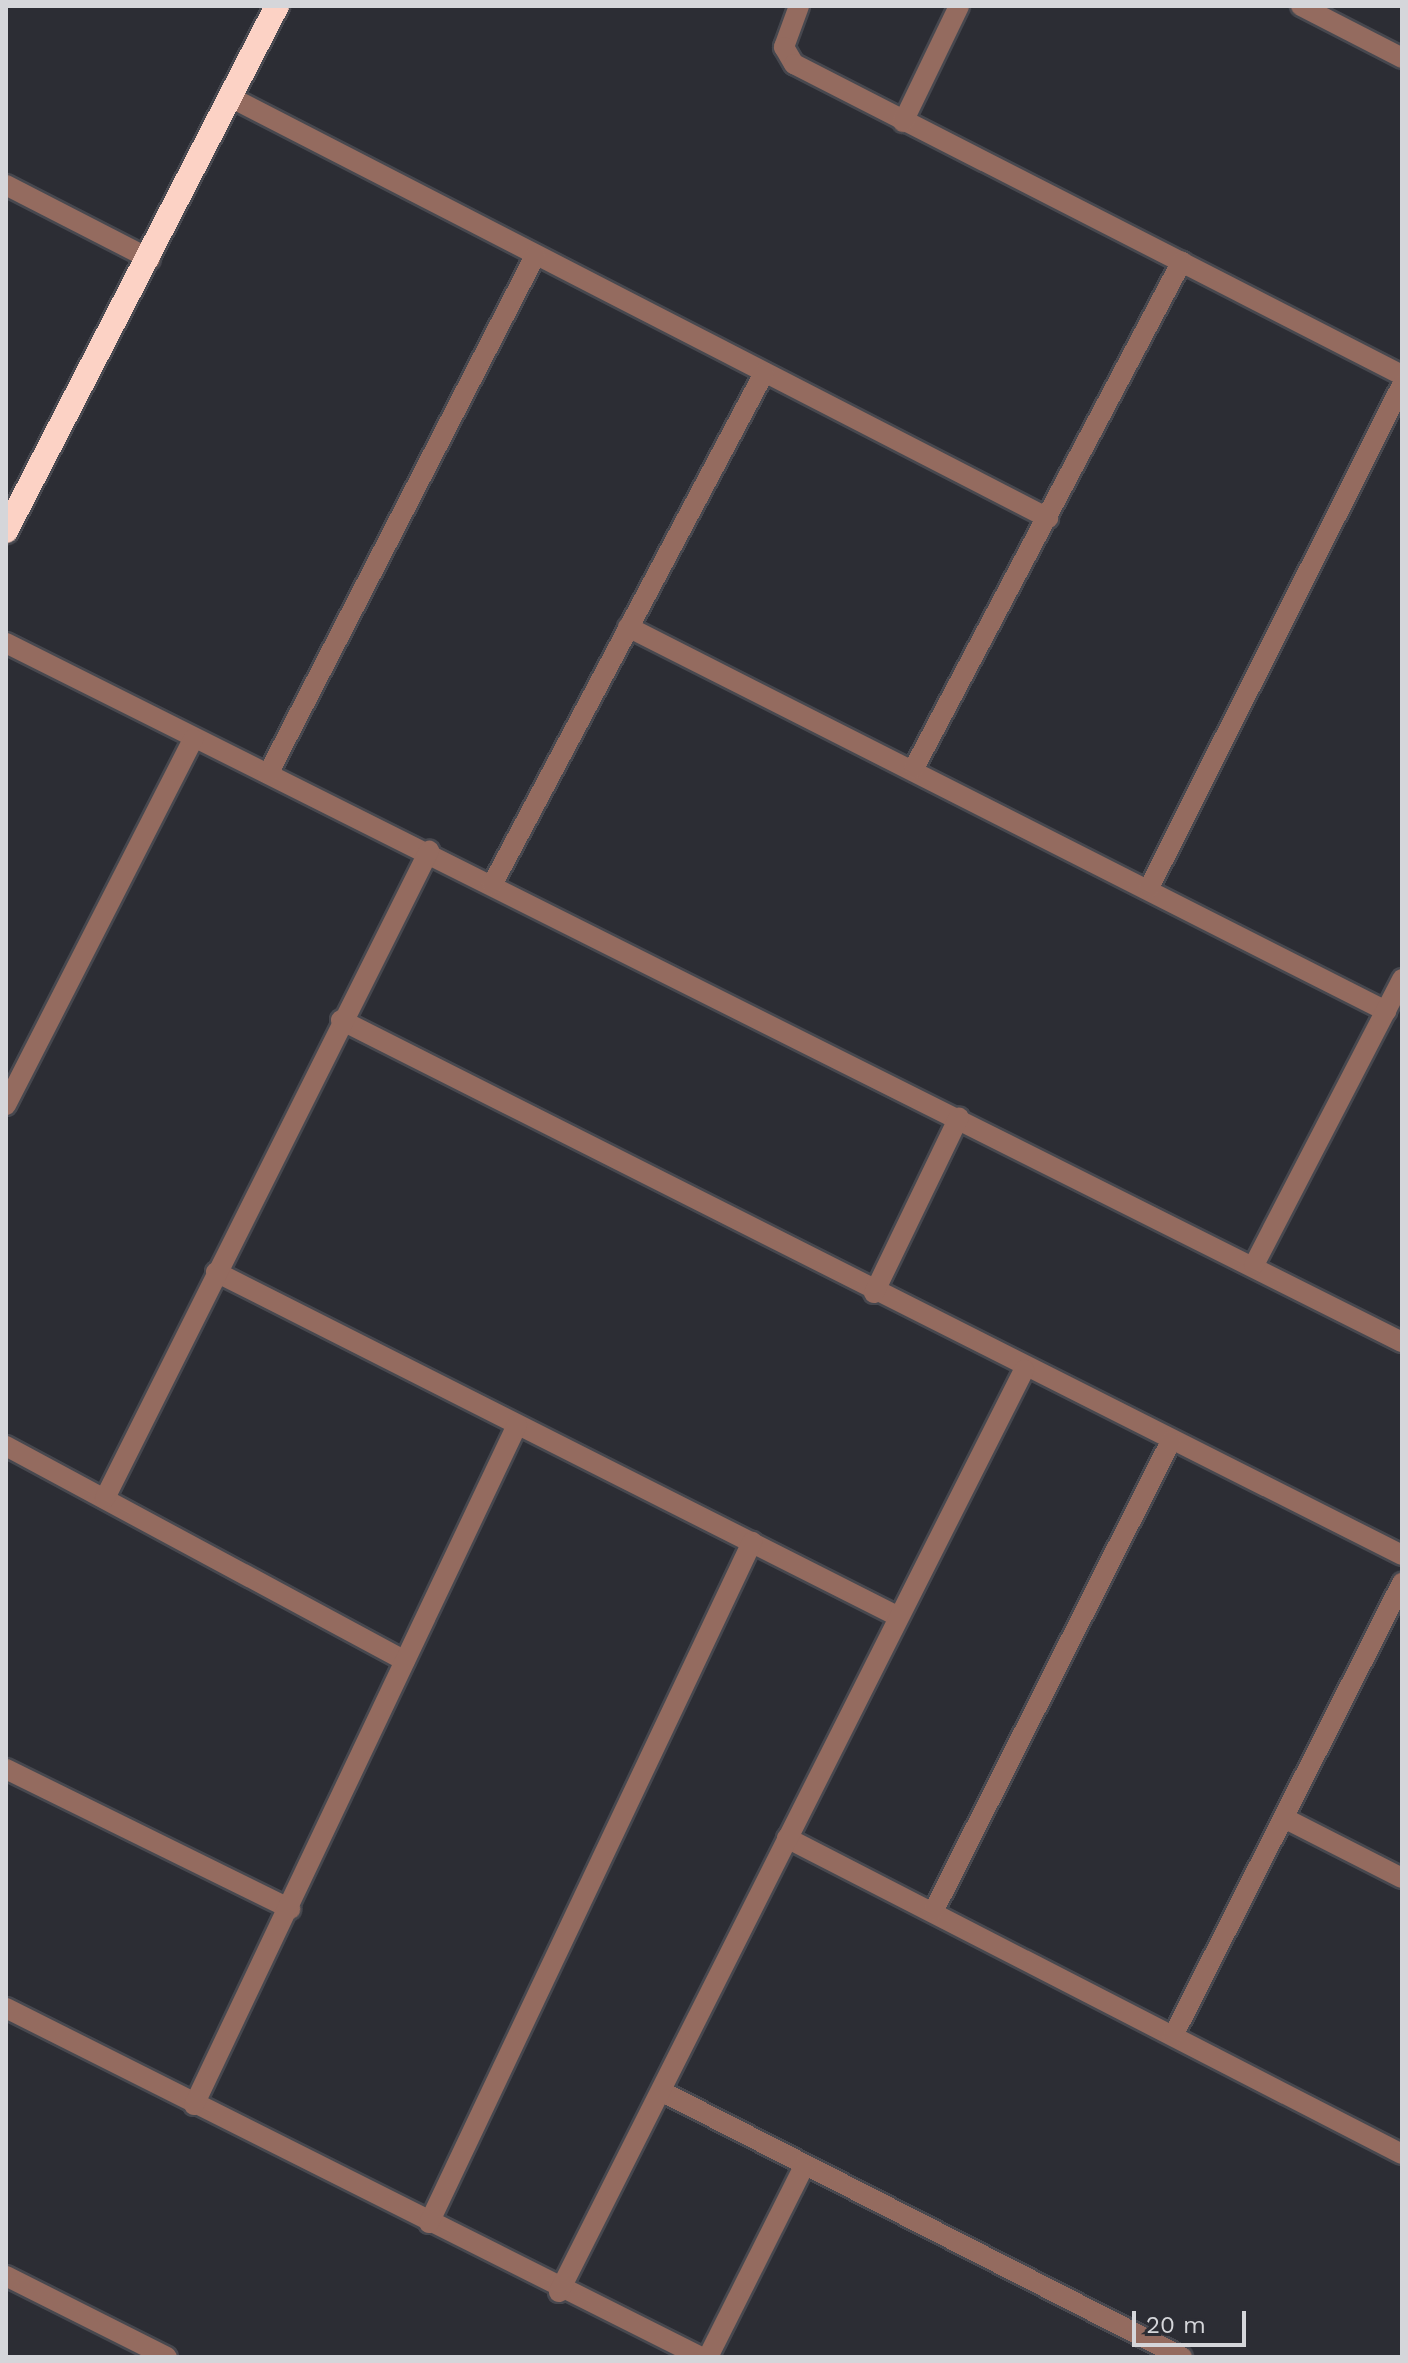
<!DOCTYPE html>
<style>
body{margin:0}
#map{position:relative;width:1408px;height:2363px;overflow:hidden;background:#2c2d34;font-family:"Work Sans",sans-serif}
div>[style]{position:absolute}
[style*='--x']{left:calc(var(--x)*1px);top:calc(var(--y)*1px);width:calc(var(--w)*1px);rotate:calc(var(--a)*1deg)}
.roads{filter:drop-shadow(2px 0 #47484f) drop-shadow(-2px 0 #47484f) drop-shadow(0 2px #47484f) drop-shadow(0 -2px #47484f)}
.minor>*{height:20px;margin:-10px;padding:0 10px;transform-origin:10px;border-radius:10px;background:#946b5f}
.highway>*{height:24px;margin:-12px;padding:0 12px;transform-origin:12px;border-radius:12px;background:#fcd2c5}
span{translate:-50% -50%;white-space:nowrap;text-align:center;line-height:1.15;-webkit-text-stroke:6px #2c2d34;paint-order:stroke}
.frame{position:absolute;inset:0;border:8px solid #d5d6da;pointer-events:none}
.scale{position:absolute;left:1132px;top:2311px;width:114px;height:36px;box-sizing:border-box;border:4px solid #d5d6da;border-top:0;padding-left:10px;font-size:24px;line-height:28px;white-space:nowrap;color:#d5d6da;-webkit-text-stroke:6px #2c2d34;paint-order:stroke}
</style>
<div id="map">
<div class="roads">
<div class="minor">
<i style="--x:799;--y:6;--w:44;--a:110.1"></i>
<i style="--x:784;--y:47;--w:20;--a:60"></i>
<i style="--x:794;--y:64;--w:683;--a:27.09"></i>
<i style="--x:1301;--y:6;--w:114;--a:27.2"></i>
<i style="--x:232;--y:98;--w:918;--a:27.24"></i>
<i style="--x:903;--y:122;--w:129;--a:-64.2"></i>
<i style="--x:6;--y:185;--w:162;--a:27.2"></i>
<i style="--x:628;--y:627;--w:850;--a:26.87"></i>
<i style="--x:6;--y:643;--w:1561;--a:26.6"></i>
<i style="--x:914;--y:768;--w:573;--a:-62.14"></i>
<i style="--x:268;--y:774;--w:583;--a:-62.73"></i>
<i style="--x:492;--y:885;--w:580;--a:-62.02"></i>
<i style="--x:1149;--y:888;--w:563;--a:-63.3"></i>
<i style="--x:341;--y:1020;--w:1188;--a:26.76"></i>
<i style="--x:6;--y:1105;--w:411;--a:-62.9"></i>
<i style="--x:1254;--y:1265;--w:322;--a:-62.6"></i>
<i style="--x:216;--y:1272;--w:765;--a:26.8"></i>
<i style="--x:874;--y:1293;--w:195;--a:-64.2"></i>
<i style="--x:6;--y:1446;--w:453;--a:28.3"></i>
<i style="--x:105;--y:1498;--w:724;--a:-63.4"></i>
<i style="--x:6;--y:1769;--w:317;--a:26.2"></i>
<i style="--x:1284;--y:1818;--w:132;--a:27"></i>
<i style="--x:787;--y:1838;--w:691;--a:27.2"></i>
<i style="--x:934;--y:1910;--w:525;--a:-63.19"></i>
<i style="--x:6;--y:2008;--w:778;--a:26.66"></i>
<i style="--x:1173;--y:2036;--w:508;--a:-63.18"></i>
<i style="--x:661;--y:2091;--w:585;--a:27.05"></i>
<i style="--x:194;--y:2105;--w:753;--a:-64.59"></i>
<i style="--x:429;--y:2223;--w:754;--a:-64.62"></i>
<i style="--x:6;--y:2276;--w:180;--a:26.7"></i>
<i style="--x:559;--y:2292;--w:1033;--a:-63.24"></i>
<i style="--x:708;--y:2357;--w:214;--a:-63.3"></i>
</div>
<div class="highway">
<i style="--x:6;--y:531;--w:591;--a:-62.7"></i>
</div>
</div>
<div class="frame"></div>
<div class="scale">20 m</div>
</div>
